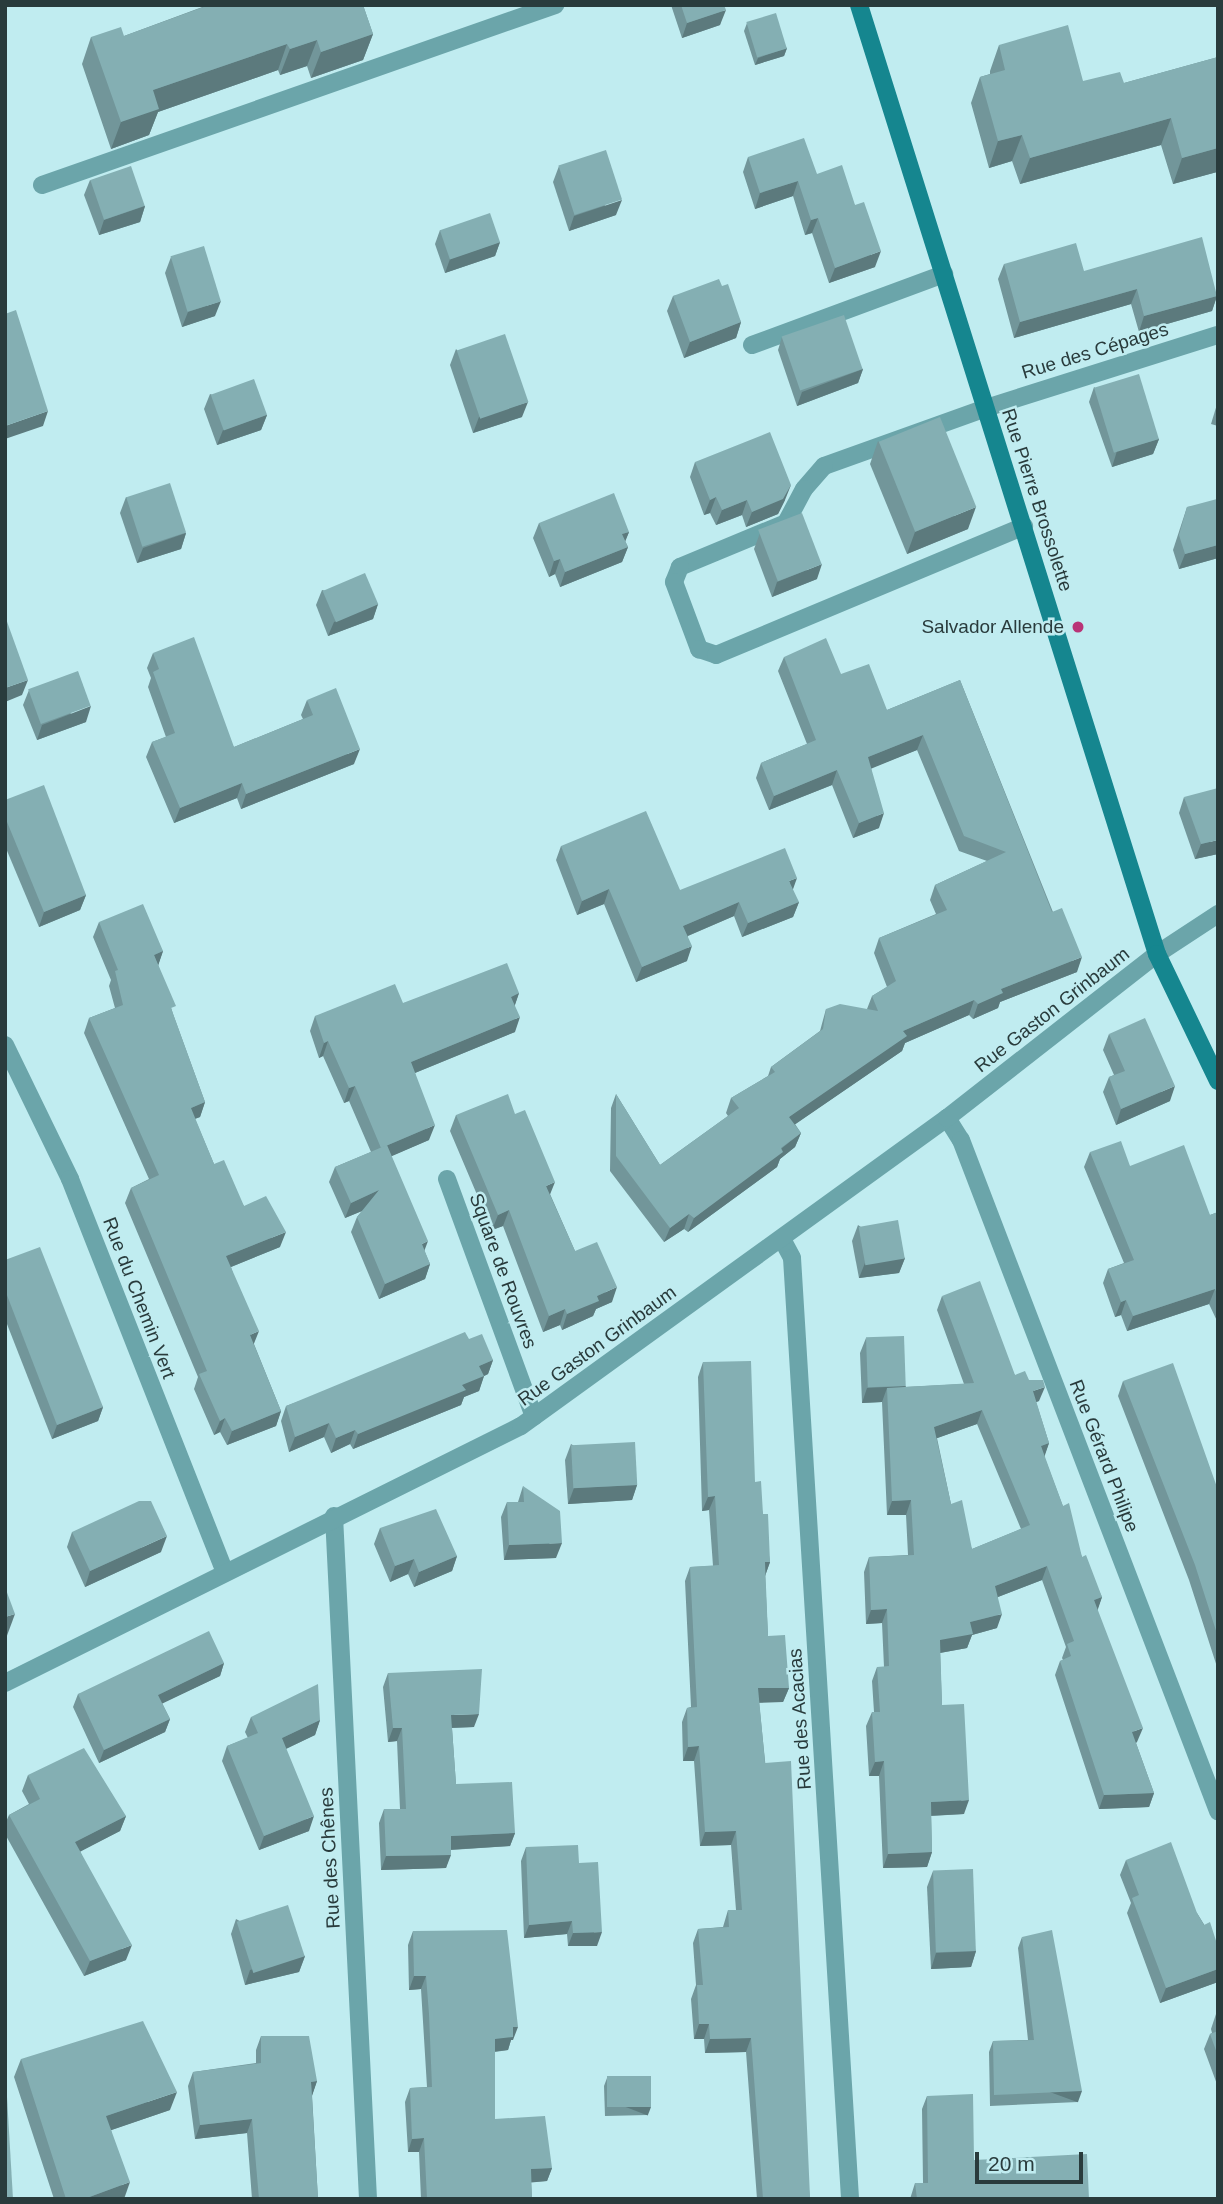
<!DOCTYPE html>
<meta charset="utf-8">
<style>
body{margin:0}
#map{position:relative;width:1223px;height:2204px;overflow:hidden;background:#c0ecf0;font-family:Helvetica,sans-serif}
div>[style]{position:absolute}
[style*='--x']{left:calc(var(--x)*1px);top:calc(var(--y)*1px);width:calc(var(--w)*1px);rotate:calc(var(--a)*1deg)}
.lane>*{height:18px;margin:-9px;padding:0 9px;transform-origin:9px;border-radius:9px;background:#6ba5aa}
.street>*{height:18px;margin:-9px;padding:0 9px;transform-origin:9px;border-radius:9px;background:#6ba5aa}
.secondary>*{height:18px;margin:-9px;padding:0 9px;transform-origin:9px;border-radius:9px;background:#15868f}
.wall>*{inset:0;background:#72969a}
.shaded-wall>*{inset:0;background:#5c7a7d;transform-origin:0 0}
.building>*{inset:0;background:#84afb3;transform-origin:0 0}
.dots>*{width:19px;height:19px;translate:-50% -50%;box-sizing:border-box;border:4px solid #c0ecf0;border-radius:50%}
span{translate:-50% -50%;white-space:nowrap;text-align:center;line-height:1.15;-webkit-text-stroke:5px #c0ecf0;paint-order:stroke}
.street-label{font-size:19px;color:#293b3c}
.poi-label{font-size:19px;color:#293b3c}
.right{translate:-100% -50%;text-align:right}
.frame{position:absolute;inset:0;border:7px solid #293b3c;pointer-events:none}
.scale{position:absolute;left:975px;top:2152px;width:108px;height:32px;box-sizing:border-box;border:4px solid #293b3c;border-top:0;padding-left:9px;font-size:21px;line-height:24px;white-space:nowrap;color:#293b3c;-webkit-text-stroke:5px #c0ecf0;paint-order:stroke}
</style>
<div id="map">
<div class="lane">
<i style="--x:42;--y:185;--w:544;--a:-19.33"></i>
<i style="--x:752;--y:345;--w:205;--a:-20.3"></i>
<i style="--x:986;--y:408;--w:172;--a:160.3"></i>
<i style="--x:824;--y:466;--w:30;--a:131"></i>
<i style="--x:804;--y:489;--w:38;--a:118"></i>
<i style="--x:786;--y:523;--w:115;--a:157.5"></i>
<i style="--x:680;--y:567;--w:16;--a:112"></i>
<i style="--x:674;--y:582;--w:72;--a:69.5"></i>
<i style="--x:699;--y:649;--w:18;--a:19"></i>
<i style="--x:716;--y:655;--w:334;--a:-22.7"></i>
<i style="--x:447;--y:1179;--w:253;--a:69.9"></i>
</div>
<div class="street">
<i style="--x:986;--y:408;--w:243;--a:-17.5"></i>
<i style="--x:5;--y:1045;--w:149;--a:64.1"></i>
<i style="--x:70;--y:1179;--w:420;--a:68.5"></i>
<i style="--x:947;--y:1118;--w:26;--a:58"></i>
<i style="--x:961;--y:1140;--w:719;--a:69.04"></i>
<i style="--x:782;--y:1239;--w:21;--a:62"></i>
<i style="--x:792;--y:1258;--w:943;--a:86.47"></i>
<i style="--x:334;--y:1516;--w:684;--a:87.15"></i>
<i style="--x:5;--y:1683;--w:576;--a:-26.48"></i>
<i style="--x:521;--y:1426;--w:526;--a:-35.87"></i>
<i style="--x:947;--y:1118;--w:266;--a:-38"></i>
<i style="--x:1157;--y:954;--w:73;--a:-33.3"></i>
</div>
<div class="secondary">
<i style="--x:859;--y:5;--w:995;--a:72.57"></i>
<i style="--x:1157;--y:954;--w:141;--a:64.3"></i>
</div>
<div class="wall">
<i style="clip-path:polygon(205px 5px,363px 5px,373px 34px,363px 60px,311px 78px,307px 66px,280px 75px,278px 70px,158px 112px,149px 135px,111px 149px,82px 64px,91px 37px,124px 36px,205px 6px)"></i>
<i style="clip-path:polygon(671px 5px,724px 5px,720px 25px,682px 38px)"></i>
<i style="clip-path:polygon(747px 23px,787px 48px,784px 56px,755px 65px,744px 31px)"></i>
<i style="clip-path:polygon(999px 45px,1083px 81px,1124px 83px,1218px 57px,1218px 173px,1217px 172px,1173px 184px,1161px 145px,1020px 184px,1012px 161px,989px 168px,971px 103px,980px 77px,990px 74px,990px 71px)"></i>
<i style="clip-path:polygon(748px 157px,817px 174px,855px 205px,875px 267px,829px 283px,812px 233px,805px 235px,793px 196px,755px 209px,743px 172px)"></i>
<i style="clip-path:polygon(559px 166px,616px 215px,569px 231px,553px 182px)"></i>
<i style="clip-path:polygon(90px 180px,145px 206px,140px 222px,99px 235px,84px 195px)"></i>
<i style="clip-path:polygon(440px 230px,500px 242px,495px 256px,445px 273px,435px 244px)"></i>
<i style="clip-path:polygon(171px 257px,215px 316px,182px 327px,165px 273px)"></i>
<i style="clip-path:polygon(1004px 264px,1084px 271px,1217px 296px,1212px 311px,1139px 332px,1131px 304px,1014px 338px,998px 279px)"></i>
<i style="clip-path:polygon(722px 286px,741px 322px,736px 338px,684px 358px,667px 311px,673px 296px)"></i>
<i style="clip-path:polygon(782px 337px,863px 369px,858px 383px,797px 406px,778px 350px)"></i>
<i style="clip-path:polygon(456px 349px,522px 417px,473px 433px,450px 365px)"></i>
<i style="clip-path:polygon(1094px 387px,1159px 439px,1153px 454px,1112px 467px,1089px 402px)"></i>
<i style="clip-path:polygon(210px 394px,267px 415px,261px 430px,217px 445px,204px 409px)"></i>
<i style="clip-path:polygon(1218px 401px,1218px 426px,1211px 424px)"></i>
<i style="clip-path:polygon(878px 441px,968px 529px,907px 554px,870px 464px)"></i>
<i style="clip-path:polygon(695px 462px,785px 500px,778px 514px,746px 527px,742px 515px,716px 525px,710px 513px,704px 515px,690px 477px)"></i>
<i style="clip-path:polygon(126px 497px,186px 533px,181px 549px,137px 563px,120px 513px)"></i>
<i style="clip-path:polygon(1218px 503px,1218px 558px,1179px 569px,1173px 550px,1187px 507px)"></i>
<i style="clip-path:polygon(539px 523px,629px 532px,625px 541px,628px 547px,622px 562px,560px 587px,555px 574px,549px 577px,533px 538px)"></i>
<i style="clip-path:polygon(760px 533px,817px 579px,772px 597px,754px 549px)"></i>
<i style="clip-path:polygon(322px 590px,378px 604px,373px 619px,328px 636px,316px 605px)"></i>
<i style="clip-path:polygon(153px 653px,234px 747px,303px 719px,301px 715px,307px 700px,354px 764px,241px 809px,237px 798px,174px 823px,146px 757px,152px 742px,166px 737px,148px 687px,151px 678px,147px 668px)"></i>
<i style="clip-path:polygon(784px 657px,841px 674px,887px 710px,960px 680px,1077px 972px,1000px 1002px,998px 1008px,973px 1019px,969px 1015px,905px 1043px,902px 1051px,795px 1124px,801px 1133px,795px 1147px,780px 1159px,777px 1167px,688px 1232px,684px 1229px,664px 1242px,610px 1171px,611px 1108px,616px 1094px,660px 1165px,728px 1116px,726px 1113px,731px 1098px,768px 1076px,771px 1067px,820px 1031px,826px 1009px,867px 1009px,872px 996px,887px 987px,874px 953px,879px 938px,936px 914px,930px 900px,935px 885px,987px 861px,959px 851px,917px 750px,871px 768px,879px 828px,853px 838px,832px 785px,769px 810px,756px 778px,761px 763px,807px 744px,778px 671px)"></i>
<i style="clip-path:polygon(29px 690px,86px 722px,37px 740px,23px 705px)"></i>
<i style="clip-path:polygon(1184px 797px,1218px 854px,1195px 859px,1179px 813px)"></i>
<i style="clip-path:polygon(5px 800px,86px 895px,80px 910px,39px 927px,5px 846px)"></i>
<i style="clip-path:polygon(561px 846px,680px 890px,799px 902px,793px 917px,742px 937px,734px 916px,688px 936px,687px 961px,636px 982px,604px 904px,577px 915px,556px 860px)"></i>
<i style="clip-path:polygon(99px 922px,163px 951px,158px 965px,173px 1014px,205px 1102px,200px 1117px,195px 1119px,214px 1164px,244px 1206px,280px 1247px,231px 1267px,254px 1344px,281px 1411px,276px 1426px,227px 1445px,220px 1432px,214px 1435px,194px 1389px,198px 1377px,125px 1203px,131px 1188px,149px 1179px,84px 1033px,89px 1018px,115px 1008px,109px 986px,111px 980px,93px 937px)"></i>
<i style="clip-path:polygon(519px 993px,515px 1004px,515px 1032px,415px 1073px,429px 1140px,391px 1156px,424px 1250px,430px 1264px,425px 1279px,379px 1299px,351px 1232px,357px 1217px,362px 1211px,345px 1218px,329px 1182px,335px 1167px,371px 1152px,349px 1101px,344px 1103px,323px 1056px,319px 1058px,310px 1031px,315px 1016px,403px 1003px)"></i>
<i style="clip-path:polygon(1109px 1034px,1170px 1101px,1116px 1125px,1103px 1092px,1109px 1077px,1114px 1075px,1103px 1050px)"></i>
<i style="clip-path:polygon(515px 1114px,575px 1251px,612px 1302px,596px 1309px,593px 1316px,562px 1330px,560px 1325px,543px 1332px,503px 1226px,492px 1230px,450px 1131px,456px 1115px)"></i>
<i style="clip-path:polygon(1090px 1152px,1130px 1166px,1210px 1215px,1218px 1212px,1218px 1323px,1209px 1304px,1127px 1331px,1121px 1315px,1115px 1317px,1103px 1283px,1108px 1269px,1124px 1263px,1084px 1167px)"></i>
<i style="clip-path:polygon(858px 1225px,905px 1258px,899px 1273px,859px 1278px,852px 1241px)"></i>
<i style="clip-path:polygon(5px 1260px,103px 1407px,98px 1421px,52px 1439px,5px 1319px)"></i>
<i style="clip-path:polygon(evenodd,942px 1296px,1015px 1375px,1029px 1380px,1039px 1401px,1036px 1402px,1049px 1443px,1044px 1456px,1082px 1557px,1102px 1597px,1097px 1610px,1137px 1742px,1136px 1743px,1154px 1793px,1149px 1807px,1099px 1809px,1055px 1675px,1060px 1661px,1063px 1660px,1062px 1658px,1066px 1647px,1042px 1580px,998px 1597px,997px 1628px,972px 1635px,967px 1648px,940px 1653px,942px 1705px,964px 1814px,931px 1816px,932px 1852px,927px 1867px,883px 1868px,879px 1776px,869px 1776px,866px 1726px,872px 1712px,874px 1712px,872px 1681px,877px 1667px,884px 1667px,882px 1623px,866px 1624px,864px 1572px,869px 1557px,908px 1555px,906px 1515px,887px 1515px,882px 1402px,862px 1403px,860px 1353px,866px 1338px,905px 1387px,964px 1384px,937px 1310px,942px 1296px,977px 1424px,1021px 1529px,972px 1549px,951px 1504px,937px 1438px,977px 1424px)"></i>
<i style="clip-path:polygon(469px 1339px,493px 1360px,488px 1374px,484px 1376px,479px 1391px,464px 1397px,461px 1405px,353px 1449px,350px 1444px,331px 1453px,324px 1437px,289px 1452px,281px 1421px,286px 1406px)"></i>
<i style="clip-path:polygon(703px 1362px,755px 1482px,763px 1514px,770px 1562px,765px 1576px,768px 1636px,789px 1688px,783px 1702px,759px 1702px,810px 2199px,757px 2199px,746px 2052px,705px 2053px,704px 2039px,694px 2039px,691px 1999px,696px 1985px,693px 1943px,698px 1929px,723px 1927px,728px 1910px,736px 1910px,731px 1845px,700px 1846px,694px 1761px,683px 1761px,682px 1722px,687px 1708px,691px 1707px,685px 1581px,690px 1567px,713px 1566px,709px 1510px,702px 1511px,698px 1377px)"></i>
<i style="clip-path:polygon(1123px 1381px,1218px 1490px,1218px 1670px,1189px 1580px,1118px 1396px)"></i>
<i style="clip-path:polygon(571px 1444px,637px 1485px,632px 1500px,568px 1504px,565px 1460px)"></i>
<i style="clip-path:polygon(523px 1486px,556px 1558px,504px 1560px,501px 1517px,507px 1502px,518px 1502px)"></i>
<i style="clip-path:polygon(380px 1528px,457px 1556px,452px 1571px,414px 1587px,408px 1574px,390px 1582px,374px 1544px)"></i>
<i style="clip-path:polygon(72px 1532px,161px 1552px,85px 1587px,67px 1547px)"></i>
<i style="clip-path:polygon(224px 1663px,220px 1676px,162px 1703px,170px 1719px,165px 1732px,99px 1763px,73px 1707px,78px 1694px)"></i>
<i style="clip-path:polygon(388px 1673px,474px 1727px,452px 1728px,456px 1784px,515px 1833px,510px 1846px,451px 1850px,446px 1868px,381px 1870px,379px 1823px,384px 1809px,400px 1809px,397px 1741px,388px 1742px,383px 1687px)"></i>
<i style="clip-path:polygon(251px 1717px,320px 1720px,315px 1735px,286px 1749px,309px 1831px,259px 1850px,222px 1761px,227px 1746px,248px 1738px,245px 1732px)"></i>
<i style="clip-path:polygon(28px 1775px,126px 1816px,120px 1831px,80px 1851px,126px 1960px,84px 1976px,5px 1834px,5px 1824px,9px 1815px,29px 1804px,22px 1791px)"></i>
<i style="clip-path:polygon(526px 1847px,579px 1863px,597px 1946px,568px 1946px,567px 1934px,524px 1938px,521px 1861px)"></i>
<i style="clip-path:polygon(1126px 1860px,1197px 1913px,1218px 1947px,1218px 1982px,1160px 2003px,1127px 1913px,1131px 1903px,1120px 1875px)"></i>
<i style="clip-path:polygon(933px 1871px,976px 1951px,971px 1967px,931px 1969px,927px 1887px)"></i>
<i style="clip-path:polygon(236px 1919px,305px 1956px,299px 1972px,245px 1985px,231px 1934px)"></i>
<i style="clip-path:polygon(413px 1931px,513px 2040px,511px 2040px,508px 2050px,495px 2052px,495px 2119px,552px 2168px,547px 2181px,531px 2182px,532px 2199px,421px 2199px,419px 2152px,408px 2152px,405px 2102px,410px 2088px,427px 2087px,421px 1989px,409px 1990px,408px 1945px)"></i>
<i style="clip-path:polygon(1022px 1937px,1078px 2102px,990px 2106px,989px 2052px,993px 2041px,1028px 2040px,1018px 1948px)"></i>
<i style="clip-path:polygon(1218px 2013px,1218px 2087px,1204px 2049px,1210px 2034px,1212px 2033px,1211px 2029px,1216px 2014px)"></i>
<i style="clip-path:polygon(261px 2036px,317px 2081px,312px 2095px,318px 2199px,252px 2199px,247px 2133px,195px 2139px,188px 2086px,193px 2072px,256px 2063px,256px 2050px)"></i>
<i style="clip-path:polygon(21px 2059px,170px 2110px,111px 2130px,124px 2199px,54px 2199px,14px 2077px)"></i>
<i style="clip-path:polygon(607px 2078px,648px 2115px,605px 2116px,604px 2086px)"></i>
<i style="clip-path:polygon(927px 2096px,974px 2160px,1089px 2199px,910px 2199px,915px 2183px,923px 2183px,922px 2109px)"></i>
</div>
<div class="shaded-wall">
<i style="clip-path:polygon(726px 10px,720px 25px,682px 38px,687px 23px)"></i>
<i style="clip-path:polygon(373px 34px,363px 60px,311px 78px,321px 52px)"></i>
<i style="clip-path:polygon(317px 40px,307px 66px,280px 75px,290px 49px)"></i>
<i style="clip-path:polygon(287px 44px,278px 70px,158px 112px,149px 135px,111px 149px,121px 122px,153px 90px)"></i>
<i style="clip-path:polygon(787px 48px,784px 56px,755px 65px,758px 58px)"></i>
<i style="clip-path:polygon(1171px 118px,1161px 145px,1020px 184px,1030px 158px)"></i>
<i style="clip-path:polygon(1022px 135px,1012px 161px,989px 168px,998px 141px)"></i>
<i style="clip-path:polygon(1218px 148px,1217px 172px,1173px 184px,1182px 158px)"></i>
<i style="clip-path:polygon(798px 181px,793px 196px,755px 209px,760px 193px)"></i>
<i style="clip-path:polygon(622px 200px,616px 215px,569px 231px,574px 216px)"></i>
<i style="clip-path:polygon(145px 206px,140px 222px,99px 235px,104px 220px)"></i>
<i style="clip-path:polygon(818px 218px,812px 233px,805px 235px,811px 220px)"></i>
<i style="clip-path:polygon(500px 242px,495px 256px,445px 273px,450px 259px)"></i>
<i style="clip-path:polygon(881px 251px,875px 267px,829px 283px,835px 268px)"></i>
<i style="clip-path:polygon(1137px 289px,1131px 304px,1014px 338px,1020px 322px)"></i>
<i style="clip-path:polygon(1217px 296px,1212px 311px,1139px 332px,1144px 316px)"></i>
<i style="clip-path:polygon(221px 301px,215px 316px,182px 327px,188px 312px)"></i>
<i style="clip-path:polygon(741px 322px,736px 338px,684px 358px,690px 342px)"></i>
<i style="clip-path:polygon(863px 369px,858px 383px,797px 406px,802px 392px)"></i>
<i style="clip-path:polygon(528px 402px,522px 417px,473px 433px,479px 417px)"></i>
<i style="clip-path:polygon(48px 411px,43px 426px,5px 439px,5px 426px)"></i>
<i style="clip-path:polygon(267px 415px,261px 430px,217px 445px,223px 430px)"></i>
<i style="clip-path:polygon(1159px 439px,1153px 454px,1112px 467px,1117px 451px)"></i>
<i style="clip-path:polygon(791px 485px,785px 500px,778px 514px,746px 527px,752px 512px)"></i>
<i style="clip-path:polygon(716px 497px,710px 513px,704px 515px,710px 500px)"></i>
<i style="clip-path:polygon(747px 500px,742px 515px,716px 525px,722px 510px)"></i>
<i style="clip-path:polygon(976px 507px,968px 529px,907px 554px,915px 532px)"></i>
<i style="clip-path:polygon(629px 532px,623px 547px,622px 534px)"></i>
<i style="clip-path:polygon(186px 533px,181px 549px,137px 563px,143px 548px)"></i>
<i style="clip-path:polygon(1218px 545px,1218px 558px,1179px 569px,1185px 554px)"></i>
<i style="clip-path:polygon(628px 547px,622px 562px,560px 587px,565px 572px)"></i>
<i style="clip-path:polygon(560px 559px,555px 574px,549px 577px,554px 561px)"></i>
<i style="clip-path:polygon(822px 564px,817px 579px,772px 597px,777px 582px)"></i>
<i style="clip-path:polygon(378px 604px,373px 619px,328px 636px,334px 622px)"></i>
<i style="clip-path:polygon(28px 680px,22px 695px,5px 702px,5px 688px)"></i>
<i style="clip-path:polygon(91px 706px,86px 722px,37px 740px,42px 725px)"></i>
<i style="clip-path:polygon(923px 735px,917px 750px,863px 772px,868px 757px)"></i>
<i style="clip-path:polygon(360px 749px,354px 764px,241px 809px,246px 794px)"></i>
<i style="clip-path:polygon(837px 770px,832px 785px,769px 810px,774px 796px)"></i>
<i style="clip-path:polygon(242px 783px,237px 798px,174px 823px,180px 808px)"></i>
<i style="clip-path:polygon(884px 813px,879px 828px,853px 838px,859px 823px)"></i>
<i style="clip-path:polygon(1218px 840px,1218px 854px,1195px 859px,1201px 844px)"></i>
<i style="clip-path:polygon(797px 878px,792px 892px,789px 881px)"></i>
<i style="clip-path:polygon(609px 889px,604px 904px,577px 915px,582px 901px)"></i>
<i style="clip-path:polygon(86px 895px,80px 910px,39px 927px,44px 912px)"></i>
<i style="clip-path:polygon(739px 902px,734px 916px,678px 940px,683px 926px)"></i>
<i style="clip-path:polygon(799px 902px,793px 917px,742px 937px,748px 923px)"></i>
<i style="clip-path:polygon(692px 946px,687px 961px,636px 982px,642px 967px)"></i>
<i style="clip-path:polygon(163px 951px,158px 966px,154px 955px)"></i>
<i style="clip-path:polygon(1082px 957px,1077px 972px,1000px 1002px,998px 1008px,973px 1019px,978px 1004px,1001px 989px)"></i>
<i style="clip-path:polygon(519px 993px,514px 1008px,511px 997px)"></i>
<i style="clip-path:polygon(974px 1000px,969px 1015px,905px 1043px,902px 1051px,784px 1132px,789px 1117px,903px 1031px)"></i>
<i style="clip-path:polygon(520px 1017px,515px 1032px,405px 1077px,411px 1062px)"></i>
<i style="clip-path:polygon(328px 1041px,323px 1056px,319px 1058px,324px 1043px)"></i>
<i style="clip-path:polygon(355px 1086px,349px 1101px,344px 1103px,349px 1088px)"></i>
<i style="clip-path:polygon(1175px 1086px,1170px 1101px,1116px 1125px,1121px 1109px)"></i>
<i style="clip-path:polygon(205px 1102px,200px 1117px,185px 1122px,191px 1108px)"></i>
<i style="clip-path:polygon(435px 1125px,429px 1140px,376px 1163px,381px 1148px)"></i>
<i style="clip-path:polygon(801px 1133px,795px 1147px,780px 1159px,777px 1167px,688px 1232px,694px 1218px)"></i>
<i style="clip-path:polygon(555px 1182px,549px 1197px,546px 1186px)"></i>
<i style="clip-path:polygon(379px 1190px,374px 1206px,345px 1218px,351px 1203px)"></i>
<i style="clip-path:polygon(509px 1210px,503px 1226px,492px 1230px,498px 1215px)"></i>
<i style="clip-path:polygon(689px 1214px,684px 1229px,664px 1242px,670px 1228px)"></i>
<i style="clip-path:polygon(286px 1232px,280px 1247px,221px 1271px,226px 1256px)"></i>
<i style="clip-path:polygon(428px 1241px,422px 1257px,422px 1244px)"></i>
<i style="clip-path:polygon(905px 1258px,899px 1273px,859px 1278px,865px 1263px)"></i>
<i style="clip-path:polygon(430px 1264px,425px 1279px,379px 1299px,385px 1284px)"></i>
<i style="clip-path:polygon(617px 1287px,612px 1302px,596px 1309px,593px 1316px,562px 1330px,567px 1314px,597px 1296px)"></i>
<i style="clip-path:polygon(1215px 1289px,1209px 1304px,1127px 1331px,1133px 1316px)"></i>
<i style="clip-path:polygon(1126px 1300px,1121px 1315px,1115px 1317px,1121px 1302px)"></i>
<i style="clip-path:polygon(565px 1309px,560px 1325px,543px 1332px,549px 1316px)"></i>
<i style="clip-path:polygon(259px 1331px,253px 1346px,250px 1335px)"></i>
<i style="clip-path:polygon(493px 1360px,488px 1374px,484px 1376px,479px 1391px,464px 1397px,461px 1405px,353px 1449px,358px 1434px,462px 1385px,479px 1366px)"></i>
<i style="clip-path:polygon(906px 1386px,900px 1401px,887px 1388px,882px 1402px,862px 1403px,867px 1388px)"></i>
<i style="clip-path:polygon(1045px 1387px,1039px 1401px,1028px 1405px,1033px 1391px)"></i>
<i style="clip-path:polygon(103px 1407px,98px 1421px,52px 1439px,57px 1425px)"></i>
<i style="clip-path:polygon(982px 1410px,977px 1424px,929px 1441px,934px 1427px)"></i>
<i style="clip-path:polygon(281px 1411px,276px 1426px,227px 1445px,232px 1431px)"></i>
<i style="clip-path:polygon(225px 1418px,220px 1432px,214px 1435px,220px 1421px)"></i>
<i style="clip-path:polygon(329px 1423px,324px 1437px,289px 1452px,295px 1437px)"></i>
<i style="clip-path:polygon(355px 1430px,350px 1444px,331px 1453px,336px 1438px)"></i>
<i style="clip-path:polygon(1049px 1443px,1044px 1458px,1041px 1446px)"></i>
<i style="clip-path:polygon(637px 1485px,632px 1500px,568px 1504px,574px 1488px)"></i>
<i style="clip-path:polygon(715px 1496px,709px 1510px,702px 1511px,708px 1497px)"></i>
<i style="clip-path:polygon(911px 1500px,906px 1515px,887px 1515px,892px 1501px)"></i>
<i style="clip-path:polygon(167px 1536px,161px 1552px,85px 1587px,90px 1571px)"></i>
<i style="clip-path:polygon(562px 1543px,556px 1558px,504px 1560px,509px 1545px)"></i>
<i style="clip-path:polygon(457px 1556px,452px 1571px,414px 1587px,419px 1572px)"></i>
<i style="clip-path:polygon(414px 1559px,408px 1574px,390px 1582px,395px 1566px)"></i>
<i style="clip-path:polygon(765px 1562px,770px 1562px,765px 1576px)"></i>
<i style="clip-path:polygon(1047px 1566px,1042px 1580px,990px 1600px,995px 1586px)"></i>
<i style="clip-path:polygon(1102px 1597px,1097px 1612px,1094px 1600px)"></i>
<i style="clip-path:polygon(887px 1609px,882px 1623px,866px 1624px,871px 1610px)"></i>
<i style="clip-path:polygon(15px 1614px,5px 1641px,5px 1617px)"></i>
<i style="clip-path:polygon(1002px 1614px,997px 1628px,972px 1635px,967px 1648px,934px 1654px,940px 1640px,970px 1622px)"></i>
<i style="clip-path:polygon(224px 1663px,220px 1676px,153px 1708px,158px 1695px)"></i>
<i style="clip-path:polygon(758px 1688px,789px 1688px,783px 1702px,753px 1703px)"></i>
<i style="clip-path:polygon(479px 1714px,474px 1727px,446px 1728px,451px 1715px)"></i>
<i style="clip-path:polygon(170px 1719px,165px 1732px,99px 1763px,104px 1750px)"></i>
<i style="clip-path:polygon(320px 1720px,315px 1735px,277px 1753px,282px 1738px)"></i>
<i style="clip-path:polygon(393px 1728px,402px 1728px,397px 1741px,388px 1742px)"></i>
<i style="clip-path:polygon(1143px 1728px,1137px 1742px,1127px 1746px,1132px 1732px)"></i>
<i style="clip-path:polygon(699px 1746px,694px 1761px,683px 1761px,688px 1747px)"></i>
<i style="clip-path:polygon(884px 1761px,879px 1776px,869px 1776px,875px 1762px)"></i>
<i style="clip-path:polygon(1154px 1793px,1149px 1807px,1099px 1809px,1104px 1795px)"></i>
<i style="clip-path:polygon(969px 1800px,964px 1814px,925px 1816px,931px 1802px)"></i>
<i style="clip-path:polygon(126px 1816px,120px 1831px,70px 1857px,75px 1842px)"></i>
<i style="clip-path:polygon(314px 1816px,309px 1831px,259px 1850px,264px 1836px)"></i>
<i style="clip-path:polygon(736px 1831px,731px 1845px,700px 1846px,705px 1832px)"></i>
<i style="clip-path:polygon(515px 1833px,510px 1846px,446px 1850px,451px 1836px)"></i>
<i style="clip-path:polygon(932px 1852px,927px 1867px,883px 1868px,888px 1854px)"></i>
<i style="clip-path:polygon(451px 1855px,446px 1868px,381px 1870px,386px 1856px)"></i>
<i style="clip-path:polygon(572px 1921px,567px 1934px,524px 1938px,529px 1925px)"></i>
<i style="clip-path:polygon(602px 1932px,597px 1946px,568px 1946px,573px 1933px)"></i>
<i style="clip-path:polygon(132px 1945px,126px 1960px,84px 1976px,90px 1961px)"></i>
<i style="clip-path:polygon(976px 1951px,971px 1967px,931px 1969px,936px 1953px)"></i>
<i style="clip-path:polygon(305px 1956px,299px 1972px,245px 1985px,250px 1970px)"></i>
<i style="clip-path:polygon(1218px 1969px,1218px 1982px,1160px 2003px,1166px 1988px)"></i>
<i style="clip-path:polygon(414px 1976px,426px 1976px,421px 1989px,409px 1990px)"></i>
<i style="clip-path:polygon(699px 2024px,709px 2024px,704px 2039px,694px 2039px)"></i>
<i style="clip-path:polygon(513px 2027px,518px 2027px,513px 2040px,511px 2040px,508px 2050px,490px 2052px,495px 2039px)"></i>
<i style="clip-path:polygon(751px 2038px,746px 2052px,705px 2053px,710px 2039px)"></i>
<i style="clip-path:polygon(317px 2081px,312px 2096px,311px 2082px)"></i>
<i style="left:1082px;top:2091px;width:12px;height:88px;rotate:110deg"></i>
<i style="clip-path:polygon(177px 2092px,170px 2110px,100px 2134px,106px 2116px)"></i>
<i style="left:651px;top:2107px;width:9px;height:43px;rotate:111deg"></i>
<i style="clip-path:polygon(252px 2119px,247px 2133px,195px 2139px,200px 2125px)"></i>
<i style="clip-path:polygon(424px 2138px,419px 2152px,408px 2152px,412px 2139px)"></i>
<i style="clip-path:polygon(552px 2168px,547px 2181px,526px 2183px,531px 2169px)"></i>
<i style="clip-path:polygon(130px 2182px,124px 2199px,84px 2199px)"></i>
</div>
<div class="building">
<i style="clip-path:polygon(209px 5px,363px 5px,373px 34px,321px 52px,317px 40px,290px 49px,287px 44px,153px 90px,159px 109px,121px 122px,91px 37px,121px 27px,124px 36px)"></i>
<i style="clip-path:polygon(681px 5px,724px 5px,726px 10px,687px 23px)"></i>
<i style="left:776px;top:13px;width:37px;height:31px;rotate:73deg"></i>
<i style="clip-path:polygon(1068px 25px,1083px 81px,1120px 72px,1124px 83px,1218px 57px,1218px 148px,1182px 158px,1171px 118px,1030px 158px,1022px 135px,998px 141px,980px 77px,1005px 70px,999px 45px)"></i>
<i style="clip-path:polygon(804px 138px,817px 174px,842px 165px,855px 205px,864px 202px,881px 251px,835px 268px,818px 218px,811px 220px,798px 181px,760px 193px,748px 157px)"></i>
<i style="left:606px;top:150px;width:52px;height:50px;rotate:72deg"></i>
<i style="left:131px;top:166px;width:42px;height:43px;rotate:71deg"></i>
<i style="left:490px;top:213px;width:31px;height:53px;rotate:71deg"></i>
<i style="clip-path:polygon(1202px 237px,1217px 296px,1144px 316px,1137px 289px,1020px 322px,1004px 264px,1076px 243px,1084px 271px)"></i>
<i style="left:204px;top:246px;width:58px;height:35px;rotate:73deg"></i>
<i style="clip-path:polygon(719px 279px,722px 286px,728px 284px,741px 322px,690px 342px,673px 296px)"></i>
<i style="clip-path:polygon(16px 310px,48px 411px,5px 426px,5px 314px)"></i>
<i style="left:844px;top:315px;width:57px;height:66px;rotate:71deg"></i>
<i style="left:505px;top:334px;width:72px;height:51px;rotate:71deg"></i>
<i style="left:1139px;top:374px;width:68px;height:47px;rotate:73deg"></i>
<i style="left:254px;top:379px;width:38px;height:46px;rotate:70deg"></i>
<i style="left:940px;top:417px;width:97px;height:66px;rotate:68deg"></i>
<i style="clip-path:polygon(770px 432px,791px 485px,783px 499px,752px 512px,747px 500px,722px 510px,716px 497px,710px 500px,695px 462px)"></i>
<i style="left:170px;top:483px;width:52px;height:46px;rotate:72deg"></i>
<i style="clip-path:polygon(614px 493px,629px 532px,622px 534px,628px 547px,565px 572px,560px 559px,554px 561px,539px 523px)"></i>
<i style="clip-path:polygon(1217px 499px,1218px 503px,1218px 545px,1185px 554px,1179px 535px,1187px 507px)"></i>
<i style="left:802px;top:513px;width:55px;height:47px;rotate:69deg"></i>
<i style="left:365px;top:573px;width:34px;height:46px;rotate:67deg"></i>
<i style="clip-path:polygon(5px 616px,28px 680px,5px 688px)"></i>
<i style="clip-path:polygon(194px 637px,234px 747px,313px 715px,307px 700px,336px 688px,360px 749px,246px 794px,242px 783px,180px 808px,152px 742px,175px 733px,153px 672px,159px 669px,153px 653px)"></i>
<i style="clip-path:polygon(826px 638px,841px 674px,869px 664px,887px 710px,960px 680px,1052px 912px,1062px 908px,1082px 957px,1001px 989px,1003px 993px,978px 1004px,974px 1000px,903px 1031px,907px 1036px,789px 1117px,801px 1133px,781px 1148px,783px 1152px,694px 1218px,689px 1214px,670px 1228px,616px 1156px,616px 1094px,660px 1165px,739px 1108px,731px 1098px,775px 1072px,771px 1067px,823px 1029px,826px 1009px,840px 1004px,878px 1011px,872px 996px,896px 981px,879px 938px,947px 910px,935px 885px,1006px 852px,964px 836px,923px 735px,868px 757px,884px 813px,859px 823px,837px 770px,774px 796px,761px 763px,816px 740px,784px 657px)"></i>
<i style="left:78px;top:671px;width:37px;height:53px;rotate:70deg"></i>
<i style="clip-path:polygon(44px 785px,86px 895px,44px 912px,5px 817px,5px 800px)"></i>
<i style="clip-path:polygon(1218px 788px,1218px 840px,1201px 844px,1184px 797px)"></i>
<i style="clip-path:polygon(646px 811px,680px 890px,785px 848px,797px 878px,789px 881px,799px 902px,748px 923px,739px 902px,683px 926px,692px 946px,642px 967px,609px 889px,582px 901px,561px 846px)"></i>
<i style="clip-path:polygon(143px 904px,163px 951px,154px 955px,176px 1006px,171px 1008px,205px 1102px,191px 1108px,214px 1164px,224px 1160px,244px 1206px,266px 1196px,286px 1232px,226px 1256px,259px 1331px,250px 1335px,281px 1411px,232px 1431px,225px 1418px,220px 1421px,199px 1374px,207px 1371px,131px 1188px,159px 1175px,89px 1018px,123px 1005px,115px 971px,118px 970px,99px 922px)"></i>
<i style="clip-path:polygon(507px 963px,519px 993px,511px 997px,520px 1017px,411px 1062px,435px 1125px,381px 1148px,355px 1086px,349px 1088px,328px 1041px,324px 1043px,315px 1016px,395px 984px,403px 1003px)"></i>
<i style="clip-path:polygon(1145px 1018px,1175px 1086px,1121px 1109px,1109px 1077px,1125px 1071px,1109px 1034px)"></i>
<i style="clip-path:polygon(508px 1094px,515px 1114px,525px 1110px,555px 1182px,546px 1186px,575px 1251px,597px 1242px,617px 1287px,597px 1296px,599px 1301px,567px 1314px,565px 1309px,549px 1316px,509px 1210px,498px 1215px,456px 1115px)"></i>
<i style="clip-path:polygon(1121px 1141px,1130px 1166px,1184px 1145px,1210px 1215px,1218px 1212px,1218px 1296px,1215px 1289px,1133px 1316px,1126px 1300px,1121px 1302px,1108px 1269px,1134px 1260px,1090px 1152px)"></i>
<i style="clip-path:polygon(387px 1145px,428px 1241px,422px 1244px,430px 1264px,385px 1284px,357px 1217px,379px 1190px,351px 1203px,335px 1167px)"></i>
<i style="left:898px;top:1220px;width:39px;height:40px;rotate:80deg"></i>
<i style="clip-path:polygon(40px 1247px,103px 1407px,57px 1425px,5px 1290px,5px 1260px)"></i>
<i style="clip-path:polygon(evenodd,980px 1281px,1015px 1375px,1025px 1371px,1029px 1380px,1043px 1380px,1045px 1387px,1033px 1391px,1049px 1443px,1041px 1446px,1063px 1506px,1069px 1503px,1082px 1557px,1086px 1555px,1102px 1597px,1094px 1600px,1143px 1728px,1132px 1732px,1154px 1793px,1104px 1795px,1060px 1661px,1071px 1656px,1067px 1644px,1074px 1641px,1047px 1566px,995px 1586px,1002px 1614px,970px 1622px,973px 1634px,940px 1640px,942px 1705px,964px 1704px,969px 1800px,931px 1802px,932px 1852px,888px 1854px,884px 1761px,875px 1762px,872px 1712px,880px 1712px,877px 1667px,889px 1666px,887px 1609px,871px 1610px,869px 1557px,914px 1555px,911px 1500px,892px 1501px,887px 1388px,974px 1383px,942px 1296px,980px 1281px,982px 1410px,1030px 1525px,972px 1549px,962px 1500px,951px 1504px,934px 1427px,982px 1410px)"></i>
<i style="clip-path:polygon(465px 1332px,469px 1339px,482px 1334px,493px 1360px,479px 1366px,484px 1376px,462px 1385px,466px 1390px,358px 1434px,355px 1430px,336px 1438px,329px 1423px,295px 1437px,286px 1406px)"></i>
<i style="left:904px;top:1336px;width:50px;height:38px;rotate:88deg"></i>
<i style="clip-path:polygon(751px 1361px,755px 1482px,761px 1481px,763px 1514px,768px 1514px,770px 1562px,765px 1562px,768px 1636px,785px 1635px,789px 1688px,758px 1688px,765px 1763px,791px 1761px,810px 2197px,792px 2199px,763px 2199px,751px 2038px,710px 2039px,709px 2024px,699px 2024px,697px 1985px,703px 1985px,698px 1929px,729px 1927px,728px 1910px,742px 1910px,736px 1831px,705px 1832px,699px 1746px,688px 1747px,687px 1708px,697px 1707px,690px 1567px,719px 1565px,715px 1496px,708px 1497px,703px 1362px)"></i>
<i style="clip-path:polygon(1173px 1363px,1218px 1490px,1218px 1637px,1195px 1565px,1123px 1381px)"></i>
<i style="left:635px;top:1442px;width:43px;height:64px;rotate:87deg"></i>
<i style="clip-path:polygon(523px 1486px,560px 1511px,562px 1543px,509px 1545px,507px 1502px,524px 1502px)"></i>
<i style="clip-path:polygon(139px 1501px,151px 1501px,167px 1536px,90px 1571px,72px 1532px)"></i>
<i style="clip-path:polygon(436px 1509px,457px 1556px,419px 1572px,414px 1559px,395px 1566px,380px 1528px)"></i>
<i style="clip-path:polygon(5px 1587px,15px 1614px,5px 1617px)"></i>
<i style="clip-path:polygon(209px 1631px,224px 1663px,158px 1695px,170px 1719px,104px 1750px,78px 1694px)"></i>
<i style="clip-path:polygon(482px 1669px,479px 1714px,451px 1715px,456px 1784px,512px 1782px,515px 1833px,451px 1836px,451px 1855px,386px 1856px,384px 1809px,406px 1809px,402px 1728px,393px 1728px,388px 1673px)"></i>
<i style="clip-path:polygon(318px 1684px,320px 1720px,282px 1738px,314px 1816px,264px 1836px,227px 1746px,258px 1733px,251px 1717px)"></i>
<i style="clip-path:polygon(84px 1748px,126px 1816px,75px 1842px,132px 1945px,90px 1961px,9px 1815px,40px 1799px,28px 1775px)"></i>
<i style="clip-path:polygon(1171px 1842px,1197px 1913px,1204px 1925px,1210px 1922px,1218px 1947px,1218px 1969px,1166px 1988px,1132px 1898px,1139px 1895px,1126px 1860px)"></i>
<i style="clip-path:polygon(578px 1845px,579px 1863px,598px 1862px,602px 1932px,573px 1933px,572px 1921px,529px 1925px,526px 1847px)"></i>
<i style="left:973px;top:1869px;width:82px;height:40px;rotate:88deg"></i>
<i style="left:288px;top:1905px;width:54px;height:54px;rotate:72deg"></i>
<i style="clip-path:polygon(507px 1930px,518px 2027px,513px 2027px,513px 2037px,495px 2039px,495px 2119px,545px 2116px,552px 2168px,531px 2169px,532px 2199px,427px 2199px,424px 2138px,412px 2139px,410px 2088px,432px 2087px,429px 2014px,426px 1976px,414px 1976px,413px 1931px)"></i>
<i style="clip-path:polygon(1052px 1930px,1082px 2091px,994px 2095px,993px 2041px,1034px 2040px,1022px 1937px)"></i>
<i style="clip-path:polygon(143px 2021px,177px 2092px,106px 2116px,130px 2182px,84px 2199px,66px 2199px,21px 2059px)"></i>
<i style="clip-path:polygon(1218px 2031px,1218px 2056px,1210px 2034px)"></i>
<i style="clip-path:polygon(261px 2036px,309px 2036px,317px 2081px,311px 2082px,318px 2199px,259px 2199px,252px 2119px,200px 2125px,193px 2072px,261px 2063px)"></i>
<i style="left:651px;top:2076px;width:31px;height:44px;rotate:90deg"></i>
<i style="clip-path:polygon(6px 2080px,13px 2199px,5px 2199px)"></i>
<i style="clip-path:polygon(973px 2094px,974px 2160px,1087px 2154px,1089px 2199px,917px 2199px,915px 2183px,928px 2183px,927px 2096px)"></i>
</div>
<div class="dots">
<i style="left:1078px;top:627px;background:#b93477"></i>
</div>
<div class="street-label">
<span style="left:1095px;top:351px;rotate:-17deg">Rue des Cépages</span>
<span style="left:1037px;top:500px;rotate:72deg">Rue Pierre Brossolette</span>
<span style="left:1052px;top:1010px;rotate:-38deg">Rue Gaston Grinbaum</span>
<span style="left:503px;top:1271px;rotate:70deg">Square de Rouvres</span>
<span style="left:139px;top:1298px;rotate:69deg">Rue du Chemin Vert</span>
<span style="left:597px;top:1346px;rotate:-36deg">Rue Gaston Grinbaum</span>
<span style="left:1104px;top:1456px;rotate:69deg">Rue Gérard Philipe</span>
<span style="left:800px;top:1719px;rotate:-94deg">Rue des Acacias</span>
<span style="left:330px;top:1858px;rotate:-93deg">Rue des Chênes</span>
</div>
<div class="poi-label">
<span class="right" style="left:1064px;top:627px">Salvador Allende</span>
</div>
<div class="frame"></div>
<div class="scale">20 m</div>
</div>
